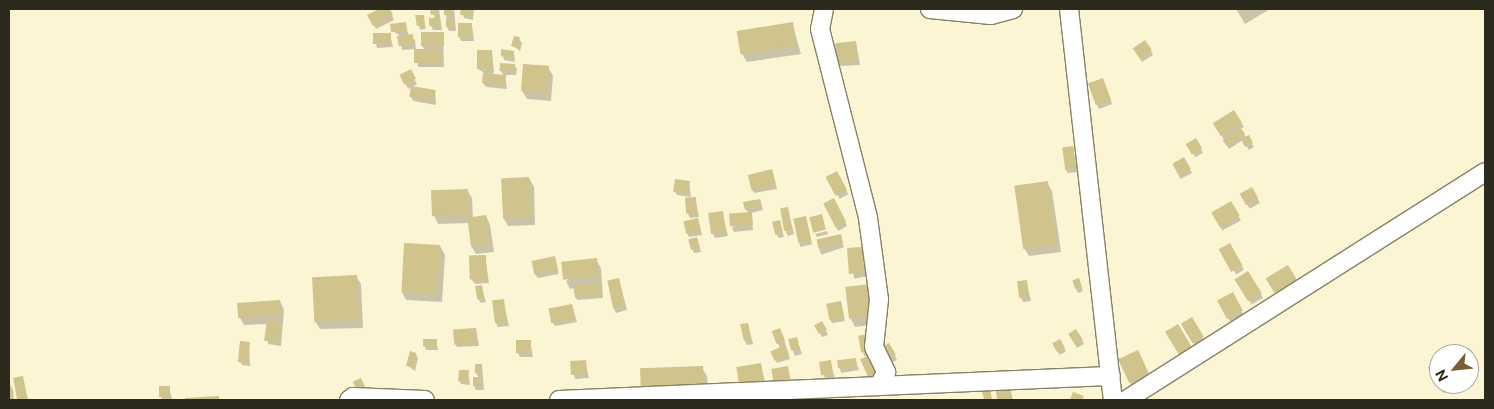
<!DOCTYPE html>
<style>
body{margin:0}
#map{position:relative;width:1494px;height:409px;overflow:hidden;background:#fcf5d4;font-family:"Public Sans",sans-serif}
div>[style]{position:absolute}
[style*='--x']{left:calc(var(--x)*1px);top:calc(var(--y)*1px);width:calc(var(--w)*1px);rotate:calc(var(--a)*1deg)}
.shadow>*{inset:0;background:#0003;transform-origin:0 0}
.building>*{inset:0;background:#d0c38b;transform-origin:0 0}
.roads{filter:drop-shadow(1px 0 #888163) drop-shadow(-1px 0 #888163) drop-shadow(0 1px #888163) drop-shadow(0 -1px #888163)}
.minor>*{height:18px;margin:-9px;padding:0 9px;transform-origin:9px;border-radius:9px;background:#fff}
span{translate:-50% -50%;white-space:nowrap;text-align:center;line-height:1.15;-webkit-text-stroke:5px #fff;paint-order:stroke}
.frame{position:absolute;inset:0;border:10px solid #2c291d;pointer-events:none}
.north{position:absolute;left:1429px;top:344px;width:50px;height:50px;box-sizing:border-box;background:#fff;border:1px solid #aba9a5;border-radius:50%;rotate:242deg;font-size:14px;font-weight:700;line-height:20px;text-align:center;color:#2c291d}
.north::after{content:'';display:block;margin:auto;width:18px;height:22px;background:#7c5c31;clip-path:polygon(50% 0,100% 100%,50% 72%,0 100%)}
</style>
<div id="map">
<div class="shadow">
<i style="clip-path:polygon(382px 9px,389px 9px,394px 20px,376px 29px,369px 16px)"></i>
<i style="clip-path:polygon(432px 9px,439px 9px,442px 30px,433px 30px,431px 26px,435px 19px)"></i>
<i style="clip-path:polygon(446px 9px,454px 9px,456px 31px,449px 31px,447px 27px)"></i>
<i style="clip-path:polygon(462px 9px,474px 9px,473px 20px,464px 18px)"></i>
<i style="clip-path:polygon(1236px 9px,1270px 9px,1245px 24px)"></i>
<i style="left:423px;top:16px;width:13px;height:6px;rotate:77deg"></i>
<i style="clip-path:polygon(405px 23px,409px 36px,415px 40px,416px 50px,425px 50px,422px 46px,443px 34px,444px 67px,418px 67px,416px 49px,402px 50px,399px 35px,392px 31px)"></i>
<i style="clip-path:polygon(792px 23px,801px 54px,747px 62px,742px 54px)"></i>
<i style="clip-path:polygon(472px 25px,474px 41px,461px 41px,459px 36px)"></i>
<i style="clip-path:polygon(374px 35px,390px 35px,393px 47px,377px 48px)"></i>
<i style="clip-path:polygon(519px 39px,522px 43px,520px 51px,513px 46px)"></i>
<i style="clip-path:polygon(856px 42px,860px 65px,840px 66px,838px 62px)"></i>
<i style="clip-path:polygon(1134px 49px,1151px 51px,1153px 55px,1142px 62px)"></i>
<i style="clip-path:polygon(492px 51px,494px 73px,488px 75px,504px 76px,501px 71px,514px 65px,517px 69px,516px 75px,505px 75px,507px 89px,486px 87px,483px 83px,484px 73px,478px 69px)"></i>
<i style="clip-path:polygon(502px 51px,514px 53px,515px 62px,504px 60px)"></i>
<i style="clip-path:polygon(548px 67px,553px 76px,551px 101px,527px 99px,522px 91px)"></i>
<i style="left:410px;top:71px;width:15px;height:10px;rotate:62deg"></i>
<i style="clip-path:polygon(1105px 84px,1112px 104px,1099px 109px,1097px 105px)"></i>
<i style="clip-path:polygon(435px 91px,436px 105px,413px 101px,411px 96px)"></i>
<i style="clip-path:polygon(1234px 112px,1244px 127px,1240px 129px,1254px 147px,1249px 150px,1243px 140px,1229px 149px,1215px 123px)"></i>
<i style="left:1195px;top:139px;width:16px;height:9px;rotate:60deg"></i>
<i style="clip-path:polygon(1073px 147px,1077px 172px,1068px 173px,1065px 169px)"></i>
<i style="left:1184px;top:158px;width:17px;height:13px;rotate:62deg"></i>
<i style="clip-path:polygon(772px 170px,777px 189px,754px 193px,752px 189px)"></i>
<i style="left:837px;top:172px;width:25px;height:10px;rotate:63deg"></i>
<i style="clip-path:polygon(529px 178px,534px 187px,535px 225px,508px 226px,503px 217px)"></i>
<i style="clip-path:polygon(689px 182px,691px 197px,677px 195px,675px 191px)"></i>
<i style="clip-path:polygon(1047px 183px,1052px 191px,1061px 252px,1029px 256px,1024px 248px)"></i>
<i style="left:1252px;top:189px;width:16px;height:12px;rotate:60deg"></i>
<i style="clip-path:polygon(467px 190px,472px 198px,473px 218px,486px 216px,490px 225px,494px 252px,476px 254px,471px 246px,469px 223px,438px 224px,434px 215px)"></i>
<i style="clip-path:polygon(695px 198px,699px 217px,690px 218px,688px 214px)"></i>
<i style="clip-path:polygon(760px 200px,763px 210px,751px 213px,753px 230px,734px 232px,732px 228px,749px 214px,746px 209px)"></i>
<i style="left:1231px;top:202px;width:21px;height:21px;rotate:62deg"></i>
<i style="clip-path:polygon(825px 203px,836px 203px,847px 226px,838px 231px)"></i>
<i style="clip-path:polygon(788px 209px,794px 234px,788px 236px,786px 232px)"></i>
<i style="clip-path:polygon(722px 212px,728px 236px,715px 238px,713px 234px)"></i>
<i style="left:806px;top:218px;width:27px;height:12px;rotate:77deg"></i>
<i style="clip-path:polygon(698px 219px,702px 235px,689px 237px,687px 233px)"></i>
<i style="clip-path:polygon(779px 222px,784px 237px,779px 238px,776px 234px)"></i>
<i style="clip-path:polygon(827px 231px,828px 234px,817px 237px,815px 234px)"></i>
<i style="left:840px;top:235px;width:13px;height:24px;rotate:72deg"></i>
<i style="clip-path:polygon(697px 238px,701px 252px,694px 253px,692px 249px)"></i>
<i style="left:1229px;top:245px;width:29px;height:9px;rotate:59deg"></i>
<i style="clip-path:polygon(440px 246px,445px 255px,442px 302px,406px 300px,402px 292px)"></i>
<i style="left:861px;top:248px;width:29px;height:12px;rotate:80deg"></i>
<i style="clip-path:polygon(485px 256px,489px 283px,475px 284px,472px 280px)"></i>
<i style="clip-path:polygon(554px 258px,559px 274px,538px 278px,535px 274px)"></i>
<i style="clip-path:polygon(596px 260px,601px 268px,603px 298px,577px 300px,574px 288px,570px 289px,566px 281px)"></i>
<i style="left:1287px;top:267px;width:21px;height:22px;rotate:59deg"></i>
<i style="left:1248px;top:273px;width:29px;height:13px;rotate:59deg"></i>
<i style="clip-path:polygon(356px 276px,361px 284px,363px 328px,320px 329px,315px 321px)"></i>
<i style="clip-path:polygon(619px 279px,627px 310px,616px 313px,614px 309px)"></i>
<i style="clip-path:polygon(1079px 279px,1083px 291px,1078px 293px,1076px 289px)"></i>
<i style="clip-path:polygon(1026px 281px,1031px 301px,1023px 302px,1021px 298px)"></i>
<i style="clip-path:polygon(481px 286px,486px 302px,481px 303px,478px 299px)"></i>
<i style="clip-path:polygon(874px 294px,878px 324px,855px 327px,851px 319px)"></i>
<i style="left:1232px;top:294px;width:25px;height:15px;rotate:61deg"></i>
<i style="clip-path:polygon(280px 301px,284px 310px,281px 346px,268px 344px,267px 324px,244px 325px,239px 316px)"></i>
<i style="clip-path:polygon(503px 301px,509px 326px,498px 327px,496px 323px)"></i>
<i style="clip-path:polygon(841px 302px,845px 321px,832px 323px,830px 319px)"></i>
<i style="clip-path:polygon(572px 305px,577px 322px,555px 326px,552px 322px)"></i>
<i style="left:1192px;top:318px;width:27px;height:10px;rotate:62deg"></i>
<i style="clip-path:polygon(748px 324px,753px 344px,747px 345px,745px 341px)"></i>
<i style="clip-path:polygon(816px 325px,824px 326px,828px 335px,822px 337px)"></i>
<i style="left:1178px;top:326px;width:29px;height:13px;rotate:59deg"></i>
<i style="clip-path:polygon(476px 329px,479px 346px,457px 347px,455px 343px)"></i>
<i style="left:1076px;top:331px;width:15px;height:8px;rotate:58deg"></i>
<i style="clip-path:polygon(773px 332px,782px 333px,790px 359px,777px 363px,775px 359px,780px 348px)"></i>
<i style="clip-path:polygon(867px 335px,881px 376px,871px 380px,862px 360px,871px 356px,864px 356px,859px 336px)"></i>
<i style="clip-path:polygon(436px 340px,438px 350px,426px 350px,424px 345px)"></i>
<i style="left:1060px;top:340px;width:13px;height:7px;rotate:63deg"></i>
<i style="clip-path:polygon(530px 341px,533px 357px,520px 357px,518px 353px)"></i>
<i style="clip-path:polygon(789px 341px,798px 343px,802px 354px,795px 356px)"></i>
<i style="clip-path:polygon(249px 343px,250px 366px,242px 365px,240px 361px)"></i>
<i style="clip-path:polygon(889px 345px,897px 360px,887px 365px)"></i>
<i style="clip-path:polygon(1469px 350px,1479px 371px,1469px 376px,1469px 354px,1461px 354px)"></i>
<i style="clip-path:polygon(416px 354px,418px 358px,415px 371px,408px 366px)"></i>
<i style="clip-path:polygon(855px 359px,859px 370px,841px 373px,838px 362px)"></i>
<i style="clip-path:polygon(1142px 360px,1152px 383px,1134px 391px,1130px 382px)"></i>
<i style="clip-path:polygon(585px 361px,589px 378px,575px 379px,571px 363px)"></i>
<i style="clip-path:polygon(830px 362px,835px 378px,825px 379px,821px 363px)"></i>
<i style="clip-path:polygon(1439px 363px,1439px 384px,1460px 385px,1443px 393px,1430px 368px)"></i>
<i style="clip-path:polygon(482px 365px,484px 390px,476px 390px,474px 386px,479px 378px,476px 373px)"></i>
<i style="clip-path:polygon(761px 365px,766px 385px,743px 389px)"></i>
<i style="clip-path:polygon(702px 368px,707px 376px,709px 397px,657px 400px)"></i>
<i style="clip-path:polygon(468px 371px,470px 385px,461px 384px,459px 380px)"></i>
<i style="clip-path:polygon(22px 378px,24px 382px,28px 400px,19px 400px,14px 379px)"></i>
<i style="clip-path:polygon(9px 385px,13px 389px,14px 400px,9px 400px)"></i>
<i style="clip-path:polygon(169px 387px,172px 400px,162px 400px,160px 388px)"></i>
<i style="clip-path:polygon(1009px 387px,1013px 400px,998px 400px,998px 399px)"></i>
</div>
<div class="building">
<i style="clip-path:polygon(379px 9px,390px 9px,393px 15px,373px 26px,367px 15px)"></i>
<i style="clip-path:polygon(430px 9px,438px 9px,438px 14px,431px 15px)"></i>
<i style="clip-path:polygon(444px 9px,453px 9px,452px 16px,444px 15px)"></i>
<i style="clip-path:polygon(461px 9px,472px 9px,471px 16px,460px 15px)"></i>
<i style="clip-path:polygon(415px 15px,424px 15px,425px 26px,417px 26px)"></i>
<i style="left:429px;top:18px;width:11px;height:8px"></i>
<i style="clip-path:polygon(446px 19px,455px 20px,454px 27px,446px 27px)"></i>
<i style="left:406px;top:22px;width:8px;height:16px;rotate:83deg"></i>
<i style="left:793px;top:22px;width:24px;height:57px;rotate:81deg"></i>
<i style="left:458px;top:23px;width:14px;height:14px"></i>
<i style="left:421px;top:32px;width:23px;height:14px"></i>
<i style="left:391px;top:33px;width:11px;height:18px;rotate:90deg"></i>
<i style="clip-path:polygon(413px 34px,414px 45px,399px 46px,397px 36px)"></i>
<i style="clip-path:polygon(514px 36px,520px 37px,518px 48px,511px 46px)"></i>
<i style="left:1145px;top:40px;width:12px;height:15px;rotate:55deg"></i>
<i style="left:856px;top:41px;width:20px;height:21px;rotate:84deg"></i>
<i style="left:414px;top:49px;width:28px;height:14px"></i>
<i style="clip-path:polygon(501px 49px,514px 51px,514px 59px,501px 56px)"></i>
<i style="left:477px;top:50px;width:15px;height:19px"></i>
<i style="left:500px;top:63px;width:15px;height:8px;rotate:4deg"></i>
<i style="left:523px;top:64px;width:26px;height:27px;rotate:4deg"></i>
<i style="left:411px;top:69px;width:11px;height:13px;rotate:63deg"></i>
<i style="left:483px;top:73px;width:23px;height:10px;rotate:5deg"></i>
<i style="left:1103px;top:78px;width:23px;height:16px;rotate:70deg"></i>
<i style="left:411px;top:86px;width:25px;height:11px;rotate:9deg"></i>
<i style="left:1234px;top:110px;width:15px;height:25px;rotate:58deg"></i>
<i style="left:1241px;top:128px;width:7px;height:22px;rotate:56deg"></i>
<i style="left:1249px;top:135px;width:9px;height:9px;rotate:63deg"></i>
<i style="left:1196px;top:138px;width:12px;height:12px;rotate:59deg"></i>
<i style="left:1073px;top:146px;width:22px;height:11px;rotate:82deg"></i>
<i style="left:1184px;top:157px;width:14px;height:13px;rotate:60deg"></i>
<i style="left:772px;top:169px;width:16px;height:25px;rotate:76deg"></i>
<i style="left:837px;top:171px;width:21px;height:13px;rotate:62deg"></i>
<i style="left:529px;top:177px;width:40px;height:28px;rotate:87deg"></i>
<i style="left:675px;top:179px;width:15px;height:13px;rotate:8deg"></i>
<i style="left:1048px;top:181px;width:64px;height:34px;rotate:82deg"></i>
<i style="left:1252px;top:187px;width:13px;height:14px;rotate:61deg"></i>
<i style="left:468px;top:189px;width:26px;height:37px;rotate:88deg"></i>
<i style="left:696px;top:197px;width:16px;height:11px;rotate:86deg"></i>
<i style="left:834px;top:198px;width:27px;height:12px;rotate:63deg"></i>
<i style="clip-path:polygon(760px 199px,762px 206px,745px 210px,743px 202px)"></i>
<i style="left:1231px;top:201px;width:17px;height:23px;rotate:59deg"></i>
<i style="left:788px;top:207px;width:23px;height:8px;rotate:80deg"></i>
<i style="left:723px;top:211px;width:21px;height:15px;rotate:82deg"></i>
<i style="left:752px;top:212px;width:13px;height:23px;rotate:86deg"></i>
<i style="left:822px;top:214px;width:16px;height:13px;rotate:76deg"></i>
<i style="left:486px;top:215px;width:29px;height:19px;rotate:82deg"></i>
<i style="left:806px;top:216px;width:25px;height:13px;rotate:78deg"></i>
<i style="left:698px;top:218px;width:13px;height:15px;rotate:77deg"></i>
<i style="left:780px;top:220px;width:13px;height:8px;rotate:77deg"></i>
<i style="left:841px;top:234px;width:9px;height:25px;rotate:77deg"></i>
<i style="left:697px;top:237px;width:11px;height:9px;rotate:75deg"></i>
<i style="left:404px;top:243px;width:36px;height:49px;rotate:3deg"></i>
<i style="left:1230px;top:243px;width:26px;height:13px;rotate:61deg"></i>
<i style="left:862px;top:247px;width:26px;height:15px;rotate:86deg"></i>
<i style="left:486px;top:255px;width:24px;height:17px;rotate:88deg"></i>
<i style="left:555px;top:256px;width:14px;height:24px;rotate:78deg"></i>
<i style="left:597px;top:258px;width:18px;height:36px;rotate:84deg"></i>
<i style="left:1288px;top:265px;width:17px;height:26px;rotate:59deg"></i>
<i style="left:1248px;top:271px;width:26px;height:16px;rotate:58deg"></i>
<i style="left:357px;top:275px;width:45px;height:45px;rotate:87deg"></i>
<i style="left:619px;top:278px;width:29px;height:12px;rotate:78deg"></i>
<i style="left:1079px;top:278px;width:9px;height:7px;rotate:72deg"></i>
<i style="left:1027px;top:280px;width:17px;height:10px;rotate:83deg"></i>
<i style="left:600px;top:282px;width:12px;height:27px;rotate:81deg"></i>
<i style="left:870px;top:284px;width:32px;height:25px;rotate:83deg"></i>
<i style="left:482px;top:285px;width:13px;height:7px;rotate:81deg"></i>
<i style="left:1233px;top:292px;width:21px;height:18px;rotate:62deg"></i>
<i style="left:504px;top:299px;width:23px;height:12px;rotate:83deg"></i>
<i style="left:280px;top:300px;width:15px;height:43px;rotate:86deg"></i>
<i style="left:841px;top:301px;width:16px;height:15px;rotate:79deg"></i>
<i style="left:572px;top:304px;width:15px;height:24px;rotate:79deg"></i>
<i style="left:1192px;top:317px;width:23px;height:13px;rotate:59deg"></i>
<i style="left:267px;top:320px;width:15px;height:21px;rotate:8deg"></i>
<i style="left:822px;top:321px;width:10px;height:9px;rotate:61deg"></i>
<i style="clip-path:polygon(748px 323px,751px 340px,744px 341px,740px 324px)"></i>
<i style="left:1178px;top:324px;width:26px;height:15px;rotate:59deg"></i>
<i style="left:476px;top:328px;width:15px;height:23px;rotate:86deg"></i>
<i style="left:780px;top:328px;width:14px;height:9px;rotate:69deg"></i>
<i style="left:1076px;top:329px;width:13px;height:9px;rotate:58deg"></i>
<i style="left:868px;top:334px;width:17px;height:10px;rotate:80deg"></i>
<i style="left:797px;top:337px;width:12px;height:9px;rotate:76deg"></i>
<i style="left:423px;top:339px;width:14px;height:7px"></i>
<i style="left:1060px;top:339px;width:10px;height:9px;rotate:61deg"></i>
<i style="left:531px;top:340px;width:13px;height:15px;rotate:90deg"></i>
<i style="left:240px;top:341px;width:10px;height:21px;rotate:6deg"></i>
<i style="left:889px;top:343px;width:14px;height:14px;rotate:60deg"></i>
<i style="left:785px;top:345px;width:10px;height:16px;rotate:66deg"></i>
<i style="clip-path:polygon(1469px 348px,1478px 366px,1469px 371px,1469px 354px,1458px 354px)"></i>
<i style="left:1138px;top:350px;width:26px;height:22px;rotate:65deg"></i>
<i style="clip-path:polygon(410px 351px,416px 353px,413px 367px,406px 366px)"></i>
<i style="left:872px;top:354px;width:20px;height:13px;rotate:66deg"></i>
<i style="left:856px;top:358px;width:8px;height:19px;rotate:83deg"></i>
<i style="left:586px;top:360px;width:14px;height:16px;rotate:86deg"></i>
<i style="left:831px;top:360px;width:14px;height:12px;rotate:82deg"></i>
<i style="clip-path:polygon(1439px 362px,1439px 384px,1452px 384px,1440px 390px,1428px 367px)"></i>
<i style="left:761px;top:363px;width:18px;height:25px;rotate:81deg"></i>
<i style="left:475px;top:364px;width:7px;height:9px"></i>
<i style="left:703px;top:366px;width:23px;height:63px;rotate:88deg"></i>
<i style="left:788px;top:366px;width:17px;height:17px;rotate:80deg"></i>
<i style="clip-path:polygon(459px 370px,469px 370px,468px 381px,458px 381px)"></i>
<i style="left:23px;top:376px;width:22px;height:10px;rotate:80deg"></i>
<i style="left:473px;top:377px;width:9px;height:9px"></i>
<i style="left:361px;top:378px;width:12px;height:9px;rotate:66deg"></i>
<i style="clip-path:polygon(11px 383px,13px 400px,9px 400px)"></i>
<i style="left:1010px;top:385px;width:13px;height:15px;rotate:81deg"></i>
<i style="left:170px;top:386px;width:11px;height:11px;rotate:90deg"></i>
<i style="clip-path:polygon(990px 389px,992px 400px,984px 400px,982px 391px)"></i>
<i style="clip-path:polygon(1073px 392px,1084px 396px,1082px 400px,1070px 400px)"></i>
<i style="clip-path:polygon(219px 396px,219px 400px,185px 400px,185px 398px)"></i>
</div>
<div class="roads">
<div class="minor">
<i style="--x:824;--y:9;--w:20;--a:101"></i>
<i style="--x:820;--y:29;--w:195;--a:75.7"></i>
<i style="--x:868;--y:218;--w:82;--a:82.3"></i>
<i style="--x:879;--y:299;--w:48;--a:95.9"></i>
<i style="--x:874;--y:347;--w:28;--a:64"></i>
<i style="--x:886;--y:372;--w:16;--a:117"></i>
<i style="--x:930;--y:9;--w:61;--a:5.6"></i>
<i style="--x:991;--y:15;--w:23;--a:-15"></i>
<i style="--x:1069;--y:9;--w:393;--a:83.6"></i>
<i style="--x:740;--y:392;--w:371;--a:-2.5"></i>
<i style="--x:349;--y:400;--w:5;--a:-37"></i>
<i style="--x:353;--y:397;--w:72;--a:2.4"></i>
<i style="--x:559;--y:400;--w:181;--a:-2.5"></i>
<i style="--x:740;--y:392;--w:8;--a:90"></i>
<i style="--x:1126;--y:400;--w:425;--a:-32.4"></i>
</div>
</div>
<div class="frame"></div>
<div class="north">N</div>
</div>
